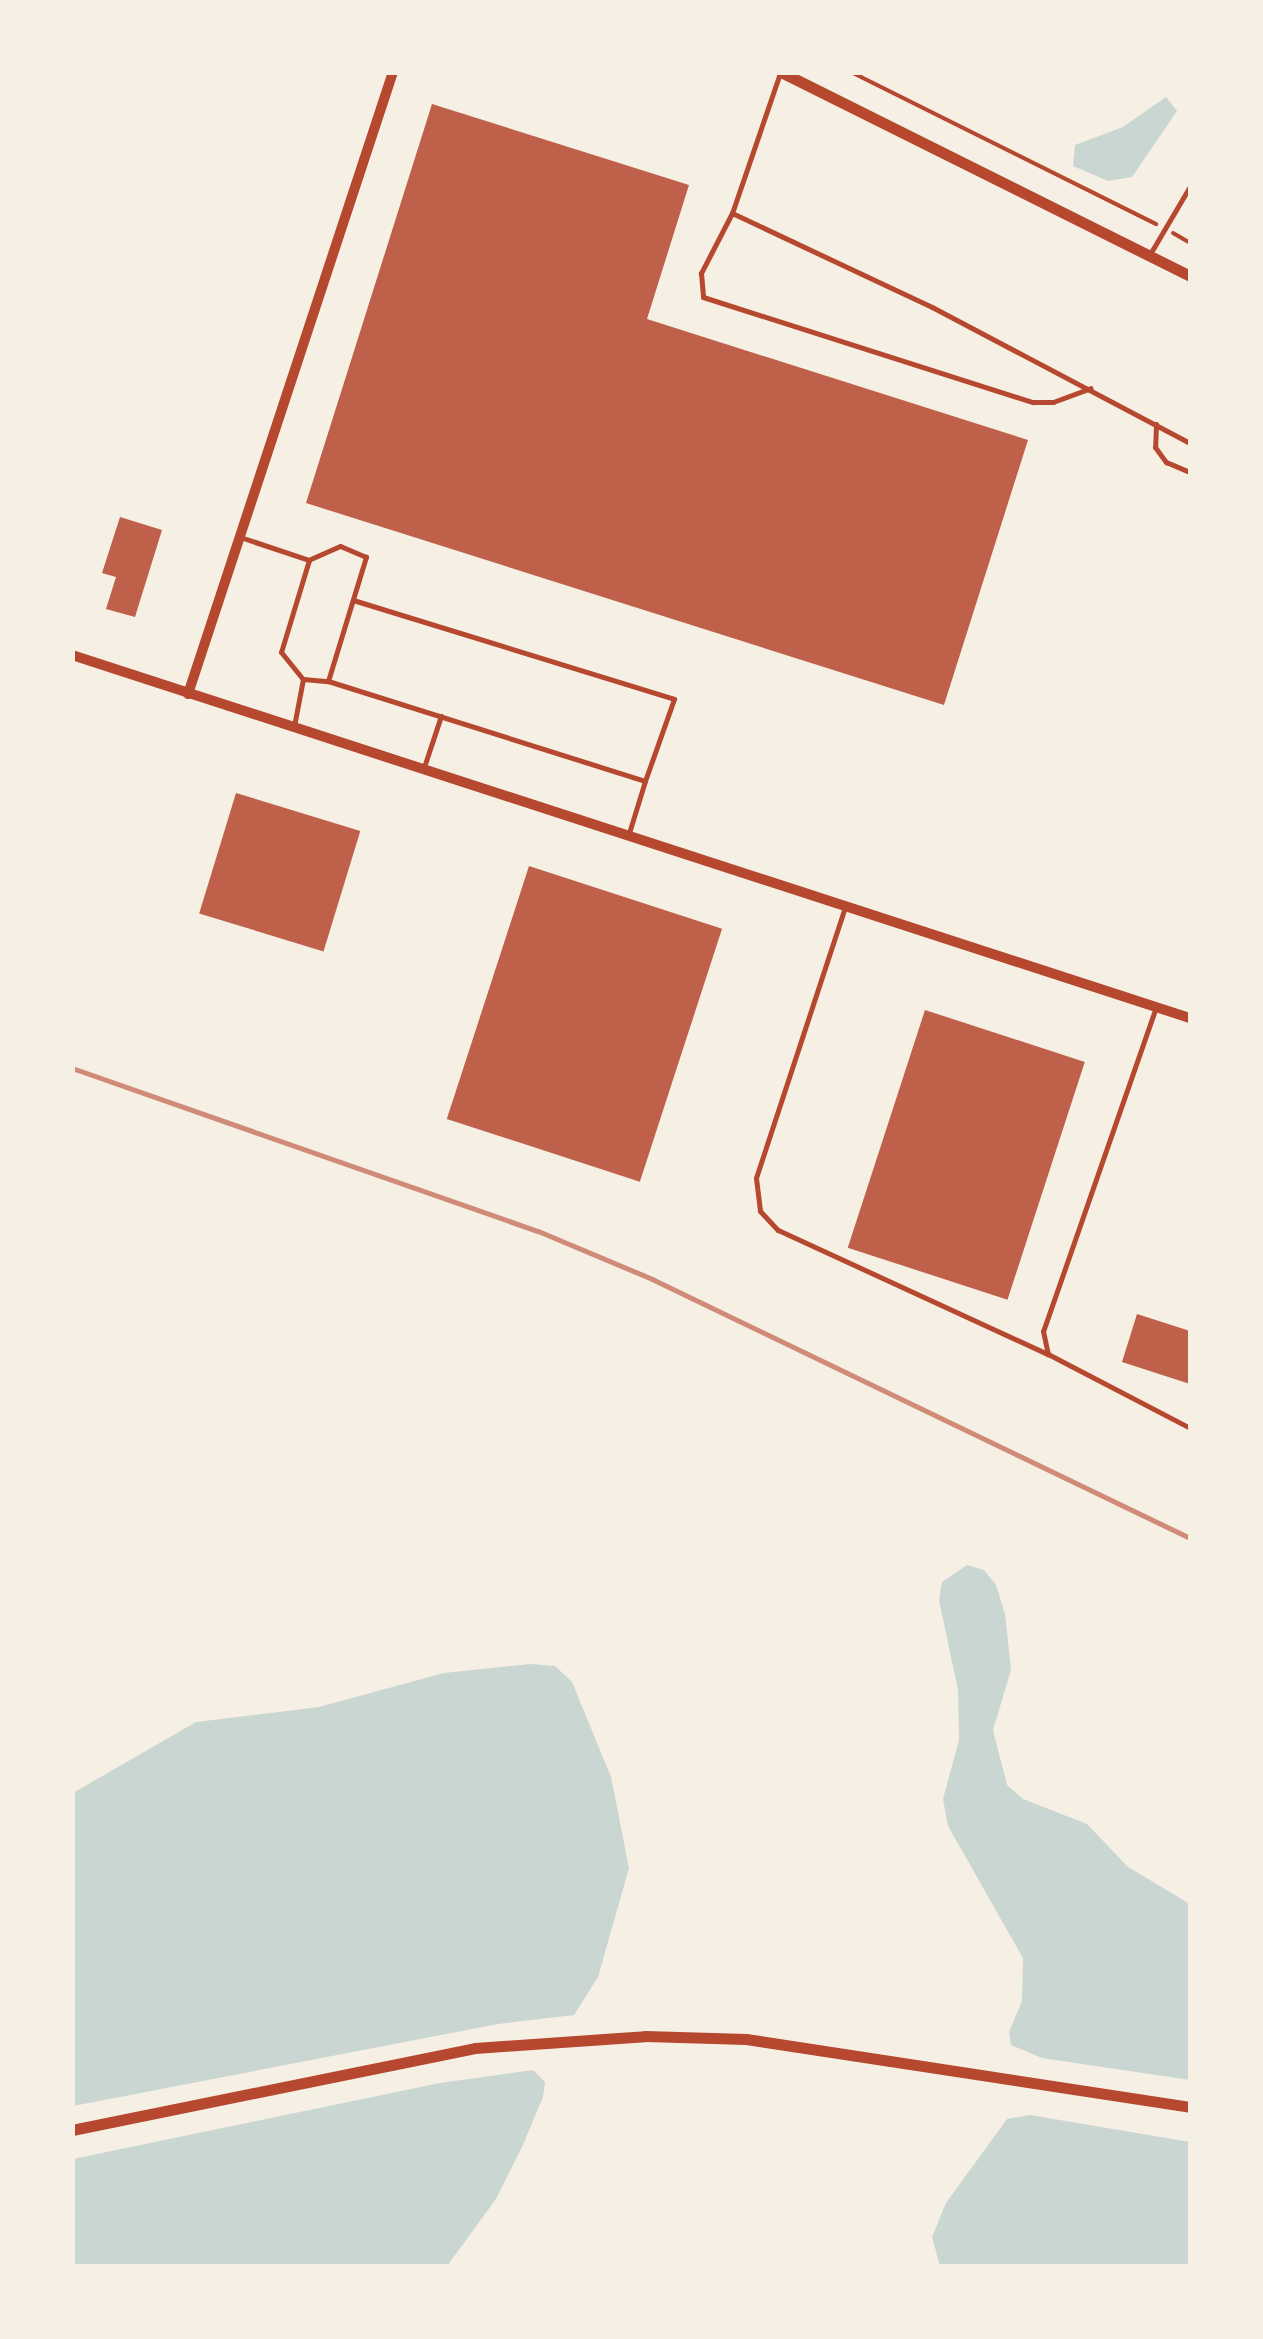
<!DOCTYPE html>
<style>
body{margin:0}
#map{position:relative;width:1263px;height:2339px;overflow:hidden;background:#f6efe4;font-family:"Noto Sans",sans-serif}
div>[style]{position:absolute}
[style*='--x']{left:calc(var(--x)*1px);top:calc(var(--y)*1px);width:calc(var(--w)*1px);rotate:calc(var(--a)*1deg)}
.water>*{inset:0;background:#c9d6d2}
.building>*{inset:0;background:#bf614a;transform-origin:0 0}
.path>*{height:4px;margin:-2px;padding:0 2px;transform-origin:2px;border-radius:2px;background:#b5482f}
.service>*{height:5px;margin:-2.5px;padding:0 2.5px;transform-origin:2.5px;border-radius:2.5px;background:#b5482f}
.minor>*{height:10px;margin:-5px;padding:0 5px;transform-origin:5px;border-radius:5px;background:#b5482f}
.tertiary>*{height:11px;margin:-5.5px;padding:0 5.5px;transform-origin:5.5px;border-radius:5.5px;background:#b5482f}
.rail>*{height:5px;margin:-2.5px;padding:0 2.5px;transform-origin:2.5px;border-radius:2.5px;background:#cf8b77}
span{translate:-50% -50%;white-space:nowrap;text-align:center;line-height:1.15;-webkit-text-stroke:8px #f6efe4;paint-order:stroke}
.frame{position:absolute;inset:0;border:75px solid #f6efe4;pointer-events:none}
</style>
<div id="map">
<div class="water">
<i style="clip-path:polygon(1166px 97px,1177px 111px,1132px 177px,1108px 181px,1073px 166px,1075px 145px,1123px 127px)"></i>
<i style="clip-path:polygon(967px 1565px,984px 1570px,996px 1585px,1005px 1614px,1011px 1670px,993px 1730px,1007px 1785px,1023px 1799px,1087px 1824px,1128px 1867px,1190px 1904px,1190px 2080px,1042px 2058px,1011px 2045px,1009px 2032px,1022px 2001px,1023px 1958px,948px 1826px,943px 1799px,959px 1740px,958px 1690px,939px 1600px,942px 1582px)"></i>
<i style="clip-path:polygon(530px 1664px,555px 1666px,572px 1682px,611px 1777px,629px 1868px,598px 1977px,574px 2015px,498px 2024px,73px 2106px,73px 1793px,196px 1722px,319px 1707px,444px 1673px)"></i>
<i style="clip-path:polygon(533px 2070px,545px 2082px,543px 2097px,522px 2147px,496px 2199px,447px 2266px,73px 2266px,73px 2159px,440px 2083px)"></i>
<i style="clip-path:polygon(1030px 2115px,1190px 2142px,1190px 2266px,940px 2266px,932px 2237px,946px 2203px,1007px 2119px)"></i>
</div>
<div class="building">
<i style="clip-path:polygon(432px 104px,689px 185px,647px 319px,1028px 440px,944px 705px,306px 503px)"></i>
<i style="clip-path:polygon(120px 517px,162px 530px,135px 617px,106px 609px,116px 577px,102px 573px)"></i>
<i style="left:236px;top:793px;width:130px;height:126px;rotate:17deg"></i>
<i style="left:529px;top:866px;width:203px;height:266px;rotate:18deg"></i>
<i style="left:925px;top:1010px;width:168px;height:250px;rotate:18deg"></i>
<i style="clip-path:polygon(1137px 1314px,1190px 1331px,1190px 1384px,1122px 1362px)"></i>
</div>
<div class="path">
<i style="--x:851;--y:72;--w:341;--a:26.5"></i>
<i style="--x:1173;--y:233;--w:20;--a:30"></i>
</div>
<div class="service">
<i style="--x:780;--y:73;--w:148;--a:108.9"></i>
<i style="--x:732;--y:213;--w:221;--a:25.2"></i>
<i style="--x:932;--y:307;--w:292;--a:27.8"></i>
<i style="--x:732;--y:213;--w:68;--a:117.3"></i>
<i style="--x:701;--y:273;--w:24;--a:85"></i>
<i style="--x:703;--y:297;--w:346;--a:17.7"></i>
<i style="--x:1033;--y:402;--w:20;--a:0"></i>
<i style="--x:1053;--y:402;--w:40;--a:-20.2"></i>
<i style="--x:1150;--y:254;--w:79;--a:-59.5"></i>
<i style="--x:1156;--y:424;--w:23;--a:92"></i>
<i style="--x:1155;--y:447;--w:19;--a:54"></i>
<i style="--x:1166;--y:462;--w:26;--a:23"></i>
<i style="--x:240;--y:537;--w:73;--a:18.4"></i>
<i style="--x:309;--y:560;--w:96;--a:106.9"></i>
<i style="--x:281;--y:652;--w:35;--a:51"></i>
<i style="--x:303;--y:679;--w:48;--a:100.8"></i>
<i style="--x:353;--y:600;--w:336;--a:17.1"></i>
<i style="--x:674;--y:699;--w:87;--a:109.5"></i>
<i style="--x:303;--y:679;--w:25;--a:5"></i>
<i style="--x:328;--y:681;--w:130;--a:-73"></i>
<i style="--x:366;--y:557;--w:28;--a:-157"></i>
<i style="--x:340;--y:546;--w:34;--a:156"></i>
<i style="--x:328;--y:681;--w:332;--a:17.5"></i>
<i style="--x:645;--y:781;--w:54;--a:107.1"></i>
<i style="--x:423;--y:770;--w:57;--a:-71.6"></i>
<i style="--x:845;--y:907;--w:285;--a:108.2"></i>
<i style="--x:756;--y:1178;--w:33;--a:83"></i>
<i style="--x:760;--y:1211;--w:26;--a:47"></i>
<i style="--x:778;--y:1230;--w:297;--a:24.7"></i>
<i style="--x:1156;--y:1007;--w:343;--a:109.2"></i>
<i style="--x:1043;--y:1331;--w:24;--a:78"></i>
<i style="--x:1048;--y:1354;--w:160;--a:27.5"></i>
</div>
<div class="minor">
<i style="--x:72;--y:655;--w:1175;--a:17.99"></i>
<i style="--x:188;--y:694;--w:655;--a:-71.76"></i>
</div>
<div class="tertiary">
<i style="--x:781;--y:72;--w:457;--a:26.5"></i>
<i style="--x:72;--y:2130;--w:411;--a:-11.5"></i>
<i style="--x:475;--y:2048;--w:170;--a:-4"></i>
<i style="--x:645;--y:2036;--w:101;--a:1.7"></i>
<i style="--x:746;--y:2039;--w:449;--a:8.7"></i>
</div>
<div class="rail">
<i style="--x:72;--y:1068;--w:494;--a:19.3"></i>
<i style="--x:538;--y:1231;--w:124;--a:22.8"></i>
<i style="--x:652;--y:1279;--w:597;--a:25.71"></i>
</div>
<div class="frame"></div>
</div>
